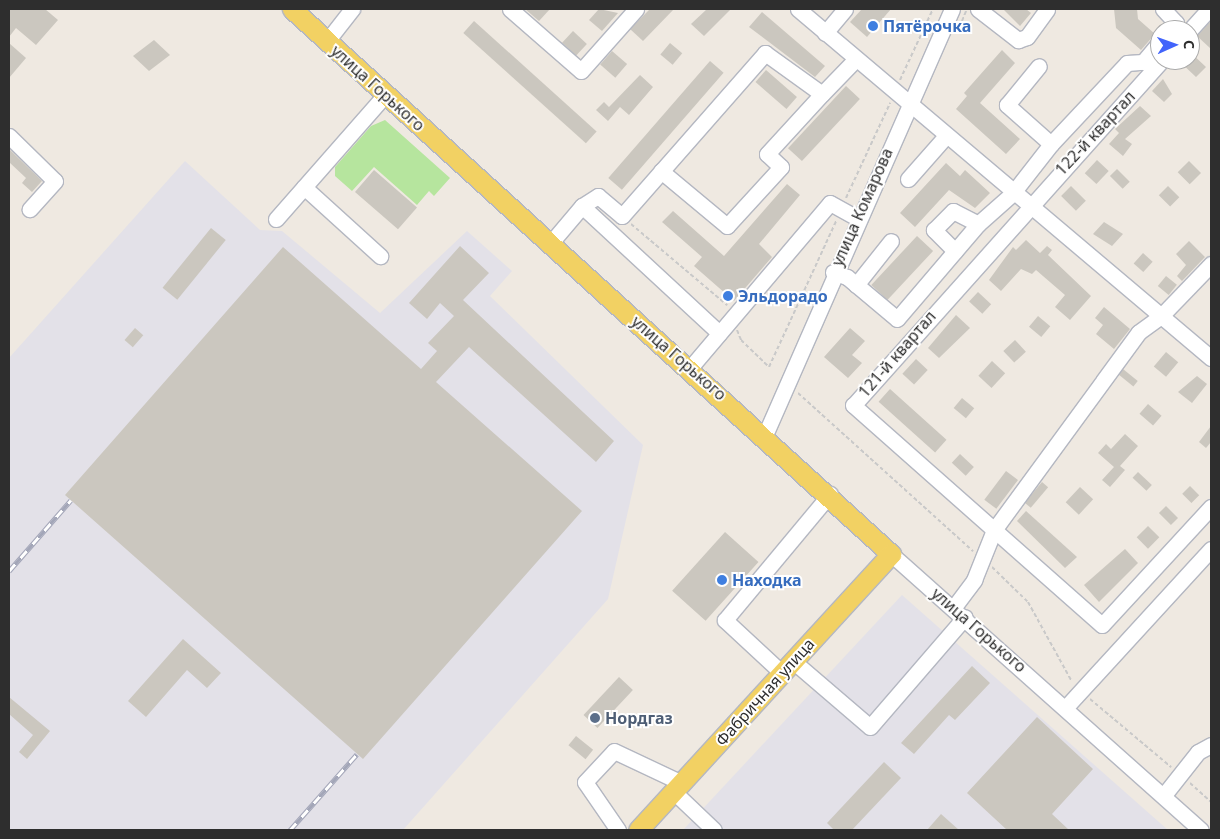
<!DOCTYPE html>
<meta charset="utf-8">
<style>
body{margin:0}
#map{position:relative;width:1220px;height:839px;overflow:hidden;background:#efe9e1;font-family:"Noto Sans",sans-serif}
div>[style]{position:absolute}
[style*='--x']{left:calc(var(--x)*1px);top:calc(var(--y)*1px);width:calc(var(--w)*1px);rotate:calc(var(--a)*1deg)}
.industrial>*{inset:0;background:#e3e1e8}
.green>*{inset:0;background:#b6e59e}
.building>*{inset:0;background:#cbc7bf;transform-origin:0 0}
.path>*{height:2px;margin-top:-1px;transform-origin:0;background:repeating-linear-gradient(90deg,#c9c9c9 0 4px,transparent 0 6.5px)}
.roads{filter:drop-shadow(1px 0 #b4b7c1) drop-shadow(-1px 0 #b4b7c1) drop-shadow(0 1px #b4b7c1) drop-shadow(0 -1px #b4b7c1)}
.minor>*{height:15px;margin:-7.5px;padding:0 7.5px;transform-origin:7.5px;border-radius:7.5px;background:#fff}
.major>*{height:19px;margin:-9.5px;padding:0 9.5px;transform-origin:9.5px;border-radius:9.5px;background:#f2d163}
.rail>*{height:5px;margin-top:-2.5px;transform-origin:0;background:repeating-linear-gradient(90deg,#fff 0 9px,#a3a6b8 0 18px);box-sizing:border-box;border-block:1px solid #a3a6b8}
.dots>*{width:14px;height:14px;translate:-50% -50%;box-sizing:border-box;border:2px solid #fff;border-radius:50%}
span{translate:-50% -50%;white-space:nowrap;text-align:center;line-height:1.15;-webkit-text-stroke:4px #fff;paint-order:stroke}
.shop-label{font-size:16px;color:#366cbe;font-weight:700}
.left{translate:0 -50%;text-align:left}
.street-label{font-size:16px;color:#2e2e2e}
.service-label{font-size:16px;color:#4e5e75;font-weight:700}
.frame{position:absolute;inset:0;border:10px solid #2e2e2e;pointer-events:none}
.north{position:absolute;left:1150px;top:20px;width:50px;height:50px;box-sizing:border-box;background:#fff;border:1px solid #ababab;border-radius:50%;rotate:88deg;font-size:14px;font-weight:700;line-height:20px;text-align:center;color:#2e2e2e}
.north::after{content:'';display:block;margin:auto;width:18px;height:22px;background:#4264fb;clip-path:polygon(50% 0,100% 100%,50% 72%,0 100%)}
</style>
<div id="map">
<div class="industrial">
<i style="clip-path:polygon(185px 161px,260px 230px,282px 231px,380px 313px,467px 231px,512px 271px,490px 296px,643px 445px,608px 599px,403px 830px,9px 830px,9px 358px)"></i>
<i style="clip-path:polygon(902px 595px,1168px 830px,683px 830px)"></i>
</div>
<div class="green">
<i style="clip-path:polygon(385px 120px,450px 178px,434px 196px,429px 191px,417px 205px,374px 167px,352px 191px,335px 176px,335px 167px,371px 126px)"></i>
</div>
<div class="building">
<i style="clip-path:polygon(9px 9px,45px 9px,58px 20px,36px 45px,16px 28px,9px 37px)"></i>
<i style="clip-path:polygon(525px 9px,550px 9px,539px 21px)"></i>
<i style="clip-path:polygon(599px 9px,618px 13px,602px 31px,589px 20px)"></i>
<i style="clip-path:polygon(650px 9px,674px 9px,643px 41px,630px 29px)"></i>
<i style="clip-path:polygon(707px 9px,731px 9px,704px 36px,691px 24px)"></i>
<i style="clip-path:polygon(862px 9px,891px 9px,867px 37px,850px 22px)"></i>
<i style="clip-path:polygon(1003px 9px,1026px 9px,1031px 13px,1020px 26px)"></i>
<i style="clip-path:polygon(1114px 9px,1137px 9px,1138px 19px,1155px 34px,1141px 50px,1116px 28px)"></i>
<i style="clip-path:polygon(762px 12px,825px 66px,815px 77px,749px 27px)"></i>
<i style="left:474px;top:21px;width:165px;height:16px;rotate:42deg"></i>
<i style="clip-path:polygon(1211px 21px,1211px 49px,1197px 36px)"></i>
<i style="left:573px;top:31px;width:19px;height:16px;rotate:43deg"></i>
<i style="clip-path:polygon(154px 40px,170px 55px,149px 71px,133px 56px)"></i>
<i style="clip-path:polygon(9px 43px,26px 58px,9px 78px)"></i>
<i style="left:670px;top:43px;width:16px;height:15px;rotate:40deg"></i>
<i style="clip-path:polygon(1002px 50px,1015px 63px,980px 103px,1020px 139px,1006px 154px,956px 109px,967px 96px,964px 93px)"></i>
<i style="left:612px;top:51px;width:20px;height:18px;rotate:41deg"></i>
<i style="clip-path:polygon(1190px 52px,1206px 67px,1196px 77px,1178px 60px,1190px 60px)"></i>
<i style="left:710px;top:61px;width:18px;height:155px;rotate:41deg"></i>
<i style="left:766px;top:70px;width:41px;height:16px;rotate:41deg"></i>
<i style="clip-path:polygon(640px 75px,653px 87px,629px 115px,620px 107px,608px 121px,596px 110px,604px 102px,609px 107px)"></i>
<i style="clip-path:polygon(1163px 79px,1172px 94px,1164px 102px,1152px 91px)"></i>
<i style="left:846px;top:86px;width:19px;height:85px;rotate:43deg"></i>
<i style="clip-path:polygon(1140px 106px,1151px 116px,1125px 139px,1132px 144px,1123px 156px,1109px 144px,1119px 133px,1115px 129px)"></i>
<i style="clip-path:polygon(9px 149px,42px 181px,32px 192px,22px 183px,26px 178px,9px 162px)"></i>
<i style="left:1097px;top:160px;width:16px;height:18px;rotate:43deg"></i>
<i style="left:1189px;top:161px;width:17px;height:16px;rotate:45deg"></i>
<i style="clip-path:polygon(946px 163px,960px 176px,965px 170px,990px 193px,975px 208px,949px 190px,915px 227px,900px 213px)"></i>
<i style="left:1117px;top:169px;width:18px;height:10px;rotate:45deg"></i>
<i style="left:374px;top:170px;width:57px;height:29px;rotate:41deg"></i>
<i style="clip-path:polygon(787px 184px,800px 195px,759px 244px,772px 257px,734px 301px,694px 266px,702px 257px,662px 222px,673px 211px,724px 256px)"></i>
<i style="left:1071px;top:186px;width:21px;height:14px;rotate:45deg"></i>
<i style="left:1168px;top:186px;width:16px;height:13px;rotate:45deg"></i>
<i style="clip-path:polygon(1104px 222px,1123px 234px,1112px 246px,1093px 234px)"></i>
<i style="left:211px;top:228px;width:19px;height:77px;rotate:39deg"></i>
<i style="left:917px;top:236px;width:22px;height:67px;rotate:43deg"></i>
<i style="clip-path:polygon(1026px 240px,1040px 253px,1047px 246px,1052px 250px,1048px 255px,1091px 296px,1070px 320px,1055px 307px,1065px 295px,1036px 270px,1032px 274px,1021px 269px,1001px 291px,989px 280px,1013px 247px,1016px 250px)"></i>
<i style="clip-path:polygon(1189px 241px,1205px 257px,1182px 281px,1177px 276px,1186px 265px,1176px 254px)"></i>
<i style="clip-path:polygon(460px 246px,489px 273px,463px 300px,614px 441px,596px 462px,469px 347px,436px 382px,582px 511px,363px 759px,65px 495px,283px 247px,421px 369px,437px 351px,428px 343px,454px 316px,440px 303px,427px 319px,409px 303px)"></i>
<i style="left:1143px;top:253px;width:13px;height:14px;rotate:42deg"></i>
<i style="left:1166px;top:276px;width:14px;height:13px;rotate:39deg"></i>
<i style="left:978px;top:292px;width:18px;height:13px;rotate:43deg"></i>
<i style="clip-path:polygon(1104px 307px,1130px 329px,1114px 349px,1096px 334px,1103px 325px,1095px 318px)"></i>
<i style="clip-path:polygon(956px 315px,970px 328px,939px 358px,928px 348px)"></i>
<i style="left:1038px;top:316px;width:16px;height:14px;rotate:40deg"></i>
<i style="left:135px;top:328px;width:11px;height:16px;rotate:41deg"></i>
<i style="clip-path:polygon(850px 328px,865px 341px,852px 355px,862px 363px,848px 378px,824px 357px)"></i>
<i style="left:1015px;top:340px;width:16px;height:16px;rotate:47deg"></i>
<i style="left:1166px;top:352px;width:16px;height:19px;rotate:40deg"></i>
<i style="left:916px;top:359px;width:16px;height:20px;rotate:43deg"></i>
<i style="left:992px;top:361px;width:18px;height:20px;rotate:43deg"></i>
<i style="left:1123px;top:369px;width:19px;height:7px;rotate:39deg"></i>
<i style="clip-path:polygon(1197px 376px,1207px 384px,1192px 403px,1178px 392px)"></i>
<i style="left:890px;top:389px;width:76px;height:17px;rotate:42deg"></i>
<i style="left:962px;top:398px;width:16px;height:13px;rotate:40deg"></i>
<i style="left:1148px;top:404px;width:18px;height:13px;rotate:41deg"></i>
<i style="clip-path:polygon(1211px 426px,1211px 442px,1206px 448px,1199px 442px)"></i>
<i style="clip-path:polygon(1125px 434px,1138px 446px,1120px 466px,1125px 470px,1110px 487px,1102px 480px,1114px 467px,1098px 453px,1106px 444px,1111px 449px)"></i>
<i style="left:960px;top:454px;width:19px;height:12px;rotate:43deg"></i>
<i style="left:1006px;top:471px;width:15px;height:36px;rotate:37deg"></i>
<i style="left:1138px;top:472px;width:19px;height:8px;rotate:43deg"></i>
<i style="left:1042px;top:482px;width:8px;height:27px;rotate:40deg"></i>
<i style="left:1190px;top:486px;width:13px;height:11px;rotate:45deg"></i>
<i style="left:1080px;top:487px;width:18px;height:21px;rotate:43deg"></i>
<i style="left:1166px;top:506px;width:17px;height:10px;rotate:45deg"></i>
<i style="clip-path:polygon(1026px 511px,1077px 557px,1065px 568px,1017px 521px)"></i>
<i style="left:1148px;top:526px;width:16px;height:16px;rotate:45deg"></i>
<i style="left:725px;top:532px;width:45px;height:79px;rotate:42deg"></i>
<i style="clip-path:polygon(1125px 549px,1138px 563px,1099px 602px,1084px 585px)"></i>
<i style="clip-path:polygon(183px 639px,221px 673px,207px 688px,187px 670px,146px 717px,128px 701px)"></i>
<i style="clip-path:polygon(972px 666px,990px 683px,955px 720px,949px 715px,914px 754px,901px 743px)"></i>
<i style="left:619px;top:677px;width:19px;height:52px;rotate:43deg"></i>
<i style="clip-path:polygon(9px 697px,50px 731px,27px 759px,19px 752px,33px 735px,9px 714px)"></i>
<i style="clip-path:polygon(1037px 717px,1093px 769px,1052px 814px,1069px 830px,1007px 830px,967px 793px)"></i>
<i style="left:576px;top:736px;width:22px;height:12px;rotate:39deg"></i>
<i style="clip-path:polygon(884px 762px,901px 778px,852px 830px,834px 830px,827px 823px)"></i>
<i style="clip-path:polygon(941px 814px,959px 830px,927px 830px)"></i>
</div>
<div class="path">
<i style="--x:962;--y:21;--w:11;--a:-68"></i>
<i style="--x:900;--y:80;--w:78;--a:-65.1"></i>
<i style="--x:846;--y:198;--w:105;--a:-65.1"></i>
<i style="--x:631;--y:224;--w:126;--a:40.2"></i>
<i style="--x:737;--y:330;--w:11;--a:68"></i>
<i style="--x:741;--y:340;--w:39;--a:44"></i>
<i style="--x:769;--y:367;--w:161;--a:-65.3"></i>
<i style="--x:798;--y:393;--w:236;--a:42.1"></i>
<i style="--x:992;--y:567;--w:50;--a:44.2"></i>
<i style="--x:1028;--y:602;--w:89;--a:61.1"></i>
<i style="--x:1090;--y:699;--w:106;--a:40"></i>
<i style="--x:1190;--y:783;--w:28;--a:42"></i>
</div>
<div class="roads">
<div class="minor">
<i style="--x:510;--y:9;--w:94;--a:41.1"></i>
<i style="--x:581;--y:71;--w:83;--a:-48.4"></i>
<i style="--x:798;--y:9;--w:541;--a:40.2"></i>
<i style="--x:978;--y:9;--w:51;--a:37.8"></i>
<i style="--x:1018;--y:40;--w:9;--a:-18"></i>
<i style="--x:1027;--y:37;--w:34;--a:-54"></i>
<i style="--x:1163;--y:9;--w:19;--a:47"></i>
<i style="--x:1176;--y:23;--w:9;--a:131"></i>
<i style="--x:1190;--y:30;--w:28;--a:-48"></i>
<i style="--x:825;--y:33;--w:31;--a:-50"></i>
<i style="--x:327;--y:41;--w:41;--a:-52"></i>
<i style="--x:1162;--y:60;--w:463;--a:131.8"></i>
<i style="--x:853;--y:405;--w:332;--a:41.5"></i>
<i style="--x:1102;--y:625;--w:161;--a:-47.3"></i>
<i style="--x:9;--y:136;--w:64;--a:44.4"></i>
<i style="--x:55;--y:181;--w:38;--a:132"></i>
<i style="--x:1051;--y:144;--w:111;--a:-46.8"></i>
<i style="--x:1127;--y:63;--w:16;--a:-4"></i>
<i style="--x:1143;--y:62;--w:26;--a:-50"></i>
<i style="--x:661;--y:171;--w:86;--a:39.8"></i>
<i style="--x:727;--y:226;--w:80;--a:-47.5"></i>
<i style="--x:781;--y:167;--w:19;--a:-137"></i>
<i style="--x:767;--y:154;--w:81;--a:-47.5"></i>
<i style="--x:908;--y:179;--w:56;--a:-48.6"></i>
<i style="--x:304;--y:187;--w:103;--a:42.2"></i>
<i style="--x:582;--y:206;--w:187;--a:42.8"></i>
<i style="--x:276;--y:219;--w:165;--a:-48.7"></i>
<i style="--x:549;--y:245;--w:51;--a:-49.8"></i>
<i style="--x:582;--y:206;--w:19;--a:-32"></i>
<i style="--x:598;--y:196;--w:31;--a:40"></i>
<i style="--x:622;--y:216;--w:217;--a:-48.7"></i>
<i style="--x:765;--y:53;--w:70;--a:35.7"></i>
<i style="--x:822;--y:94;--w:47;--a:-45.9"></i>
<i style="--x:955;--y:251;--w:30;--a:-135"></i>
<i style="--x:934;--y:230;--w:27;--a:-45"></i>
<i style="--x:953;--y:211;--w:28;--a:27"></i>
<i style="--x:833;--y:272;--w:15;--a:20"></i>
<i style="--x:847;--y:277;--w:65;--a:40"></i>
<i style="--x:897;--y:319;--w:125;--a:-49.5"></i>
<i style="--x:978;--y:224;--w:45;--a:-41.4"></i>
<i style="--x:1012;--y:194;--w:63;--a:-52"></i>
<i style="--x:1051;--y:144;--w:59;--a:-138.4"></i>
<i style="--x:1007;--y:105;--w:50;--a:-50.6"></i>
<i style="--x:856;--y:285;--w:56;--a:-51.5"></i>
<i style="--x:690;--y:368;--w:216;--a:-49.7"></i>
<i style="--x:830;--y:203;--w:33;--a:29"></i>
<i style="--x:765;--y:435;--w:465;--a:-66.3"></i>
<i style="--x:891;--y:554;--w:415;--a:41.7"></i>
<i style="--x:954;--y:607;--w:34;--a:-53"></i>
<i style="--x:974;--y:580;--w:54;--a:-68.2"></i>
<i style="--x:994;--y:530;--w:245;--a:-53.8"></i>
<i style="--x:1139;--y:332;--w:29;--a:-36"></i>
<i style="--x:1162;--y:315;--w:71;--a:-46.1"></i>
<i style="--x:793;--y:661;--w:101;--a:40.6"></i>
<i style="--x:870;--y:727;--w:145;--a:-49.2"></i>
<i style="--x:782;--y:673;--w:78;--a:-137.1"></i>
<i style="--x:725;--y:620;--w:164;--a:-50.2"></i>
<i style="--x:1067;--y:706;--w:213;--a:-47.5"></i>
<i style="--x:674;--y:792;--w:55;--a:43.5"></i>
<i style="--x:1164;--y:795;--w:55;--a:-51.7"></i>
<i style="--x:1198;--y:752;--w:15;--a:-28"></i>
<i style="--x:618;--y:830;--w:58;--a:-124.5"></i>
<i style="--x:585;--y:782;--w:42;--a:-46.9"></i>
<i style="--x:614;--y:751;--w:75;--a:25.2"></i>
</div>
<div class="major">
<i style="--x:292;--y:9;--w:810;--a:42.3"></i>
<i style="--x:891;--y:554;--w:374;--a:132.5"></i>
</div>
</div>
<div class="rail">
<i style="--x:9;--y:571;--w:94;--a:-48.9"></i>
<i style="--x:290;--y:830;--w:101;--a:-48.6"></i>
</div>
<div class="dots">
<i style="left:873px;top:26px;background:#3f7fe0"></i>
<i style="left:728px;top:296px;background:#3f7fe0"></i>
<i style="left:722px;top:580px;background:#3f7fe0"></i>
<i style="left:595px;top:718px;background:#5c6f8a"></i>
</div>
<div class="shop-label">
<span class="left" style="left:883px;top:26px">Пятёрочка</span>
<span class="left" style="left:738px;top:296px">Эльдорадо</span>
<span class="left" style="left:732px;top:580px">Находка</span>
</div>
<div class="street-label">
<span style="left:378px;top:88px;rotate:42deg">улица Горького</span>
<span style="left:1095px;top:133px;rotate:-47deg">122-й квартал</span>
<span style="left:862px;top:207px;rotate:-66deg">улица Комарова</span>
<span style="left:897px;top:354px;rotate:-49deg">121-й квартал</span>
<span style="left:679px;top:358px;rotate:41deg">улица Горького</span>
<span style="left:979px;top:630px;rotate:41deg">улица Горького</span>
<span style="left:765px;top:692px;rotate:-48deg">Фабричная улица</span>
</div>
<div class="service-label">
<span class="left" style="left:605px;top:718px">Нордгаз</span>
</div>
<div class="frame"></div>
<div class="north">С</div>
</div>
